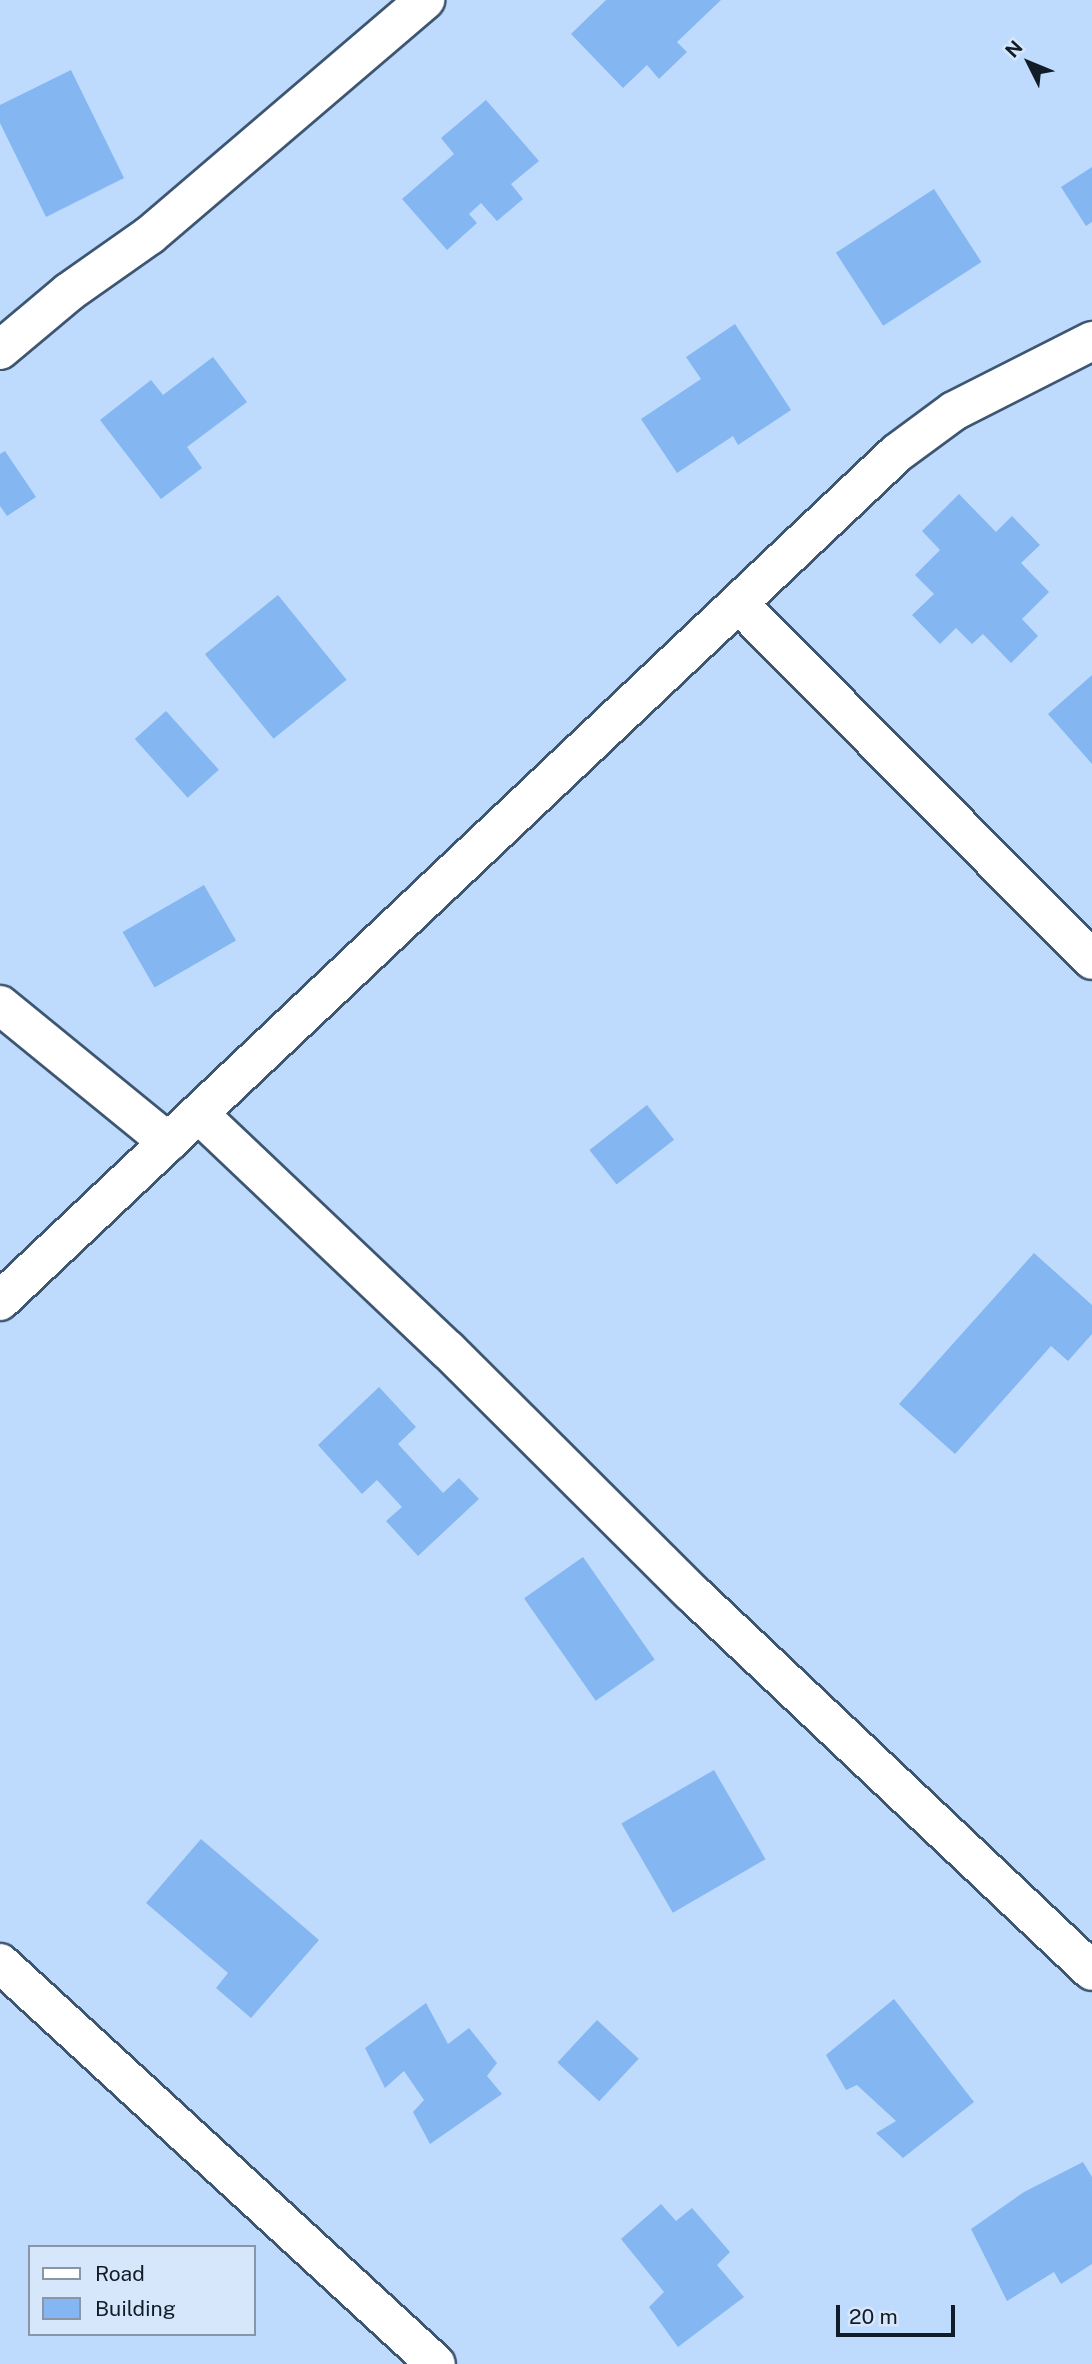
<!DOCTYPE html>
<style>
body{margin:0}
#map{position:relative;width:1092px;height:2364px;overflow:hidden;background:#bedbfd;font-family:"Public Sans",sans-serif}
div>[style]{position:absolute}
[style*='--x']{left:calc(var(--x)*1px);top:calc(var(--y)*1px);width:calc(var(--w)*1px);rotate:calc(var(--a)*1deg)}
.building>*{inset:0;background:#84b6f1;transform-origin:0 0}
.roads{filter:drop-shadow(2px 0 #3e5672) drop-shadow(-2px 0 #3e5672) drop-shadow(0 2px #3e5672) drop-shadow(0 -2px #3e5672)}
.street>*{height:38px;margin:-19px;padding:0 19px;transform-origin:19px;border-radius:19px;background:#fff}
span{translate:-50% -50%;white-space:nowrap;text-align:center;line-height:1.15;-webkit-text-stroke:5px #d6e7fb;paint-order:stroke}
.legend{position:absolute;left:28px;top:2245px;width:228px;height:91px;box-sizing:border-box;background:#d6e7fb;border:2px solid #8896a7;margin:0;padding:9px 12px;list-style:none;font-size:21px;color:#121c28}
.legend li{display:flex;align-items:center;gap:14px;height:35px}
.legend b{width:35px;border:2px solid #8896a7}
.north{position:absolute;left:994px;top:28px;width:70px;height:70px;-webkit-text-stroke:5px #d6e7fb;paint-order:stroke;rotate:313deg;font-size:19px;font-weight:700;line-height:28px;text-align:center;color:#121c28}
.north::after{content:'';display:block;margin:auto;width:24px;height:32px;background:#121c28;clip-path:polygon(50% 0,100% 100%,50% 72%,0 100%)}
.scale{position:absolute;left:836px;top:2305px;width:119px;height:32px;box-sizing:border-box;border:4px solid #121c28;border-top:0;padding-left:9px;font-size:21px;line-height:24px;white-space:nowrap;color:#121c28;-webkit-text-stroke:5px #d6e7fb;paint-order:stroke}
</style>
<div id="map">
<div class="building">
<i style="clip-path:polygon(606px 0,721px 0,677px 42px,687px 52px,659px 79px,647px 65px,623px 88px,571px 34px)"></i>
<i style="clip-path:polygon(71px 70px,124px 178px,46px 217px,0 123px,0 105px)"></i>
<i style="clip-path:polygon(486px 100px,539px 161px,511px 184px,523px 199px,497px 221px,481px 203px,469px 214px,477px 223px,447px 250px,402px 199px,454px 154px,441px 138px)"></i>
<i style="clip-path:polygon(1092px 167px,1092px 222px,1086px 226px,1061px 187px)"></i>
<i style="left:934px;top:189px;width:87px;height:117px;rotate:57deg"></i>
<i style="clip-path:polygon(735px 324px,791px 410px,738px 445px,733px 436px,677px 473px,641px 419px,701px 379px,686px 357px)"></i>
<i style="clip-path:polygon(213px 357px,247px 402px,187px 447px,202px 468px,161px 499px,100px 420px,151px 380px,163px 395px)"></i>
<i style="clip-path:polygon(5px 451px,36px 497px,7px 516px,0 506px,0 454px)"></i>
<i style="clip-path:polygon(959px 494px,996px 532px,1012px 516px,1040px 545px,1021px 563px,1049px 592px,1022px 619px,1038px 636px,1011px 663px,983px 634px,972px 644px,956px 628px,940px 644px,912px 615px,934px 594px,915px 575px,940px 550px,922px 531px)"></i>
<i style="left:278px;top:595px;width:109px;height:94px;rotate:51deg"></i>
<i style="clip-path:polygon(1092px 675px,1092px 764px,1048px 714px)"></i>
<i style="left:166px;top:711px;width:79px;height:42px;rotate:48deg"></i>
<i style="left:204px;top:885px;width:64px;height:94px;rotate:60deg"></i>
<i style="left:647px;top:1105px;width:44px;height:73px;rotate:52deg"></i>
<i style="clip-path:polygon(1034px 1253px,1092px 1305px,1092px 1334px,1068px 1361px,1051px 1346px,955px 1454px,899px 1404px)"></i>
<i style="clip-path:polygon(379px 1387px,416px 1427px,398px 1444px,443px 1493px,459px 1478px,479px 1499px,418px 1556px,386px 1521px,402px 1507px,377px 1480px,362px 1494px,318px 1445px)"></i>
<i style="left:583px;top:1557px;width:125px;height:72px;rotate:55deg"></i>
<i style="left:714px;top:1770px;width:103px;height:107px;rotate:60deg"></i>
<i style="clip-path:polygon(201px 1839px,319px 1940px,251px 2018px,216px 1988px,228px 1973px,146px 1903px)"></i>
<i style="clip-path:polygon(894px 1999px,974px 2102px,903px 2158px,876px 2133px,896px 2121px,857px 2085px,846px 2090px,826px 2055px)"></i>
<i style="clip-path:polygon(426px 2003px,448px 2044px,469px 2028px,497px 2063px,487px 2076px,502px 2094px,430px 2144px,413px 2112px,424px 2100px,404px 2071px,385px 2088px,365px 2048px)"></i>
<i style="left:597px;top:2020px;width:57px;height:58px;rotate:43deg"></i>
<i style="clip-path:polygon(1083px 2162px,1092px 2177px,1092px 2264px,1061px 2284px,1054px 2272px,1007px 2301px,971px 2229px,1024px 2192px)"></i>
<i style="clip-path:polygon(661px 2204px,676px 2221px,692px 2208px,730px 2252px,717px 2265px,744px 2297px,678px 2347px,649px 2307px,664px 2292px,621px 2239px)"></i>
</div>
<div class="roads">
<div class="street">
<i style="--x:0;--y:350;--w:90;--a:-40"></i>
<i style="--x:69;--y:292;--w:99;--a:-35.1"></i>
<i style="--x:150;--y:235;--w:362;--a:-40.5"></i>
<i style="--x:739;--y:604;--w:501;--a:45.24"></i>
<i style="--x:0;--y:1005;--w:217;--a:39.2"></i>
<i style="--x:199;--y:1114;--w:343;--a:43.5"></i>
<i style="--x:448;--y:1350;--w:344;--a:44.9"></i>
<i style="--x:692;--y:1593;--w:550;--a:43.38"></i>
<i style="--x:0;--y:1301;--w:1234;--a:-43.39"></i>
<i style="--x:897;--y:453;--w:71;--a:-36.4"></i>
<i style="--x:954;--y:411;--w:155;--a:-26.9"></i>
<i style="--x:0;--y:1963;--w:592;--a:42.61"></i>
</div>
</div>
<ul class="legend">
<li><b style="height:9px;background:#fff"></b>Road</li>
<li><b style="height:19px;background:#84b6f1"></b>Building</li>
</ul>
<div class="north">N</div>
<div class="scale">20 m</div>
</div>
